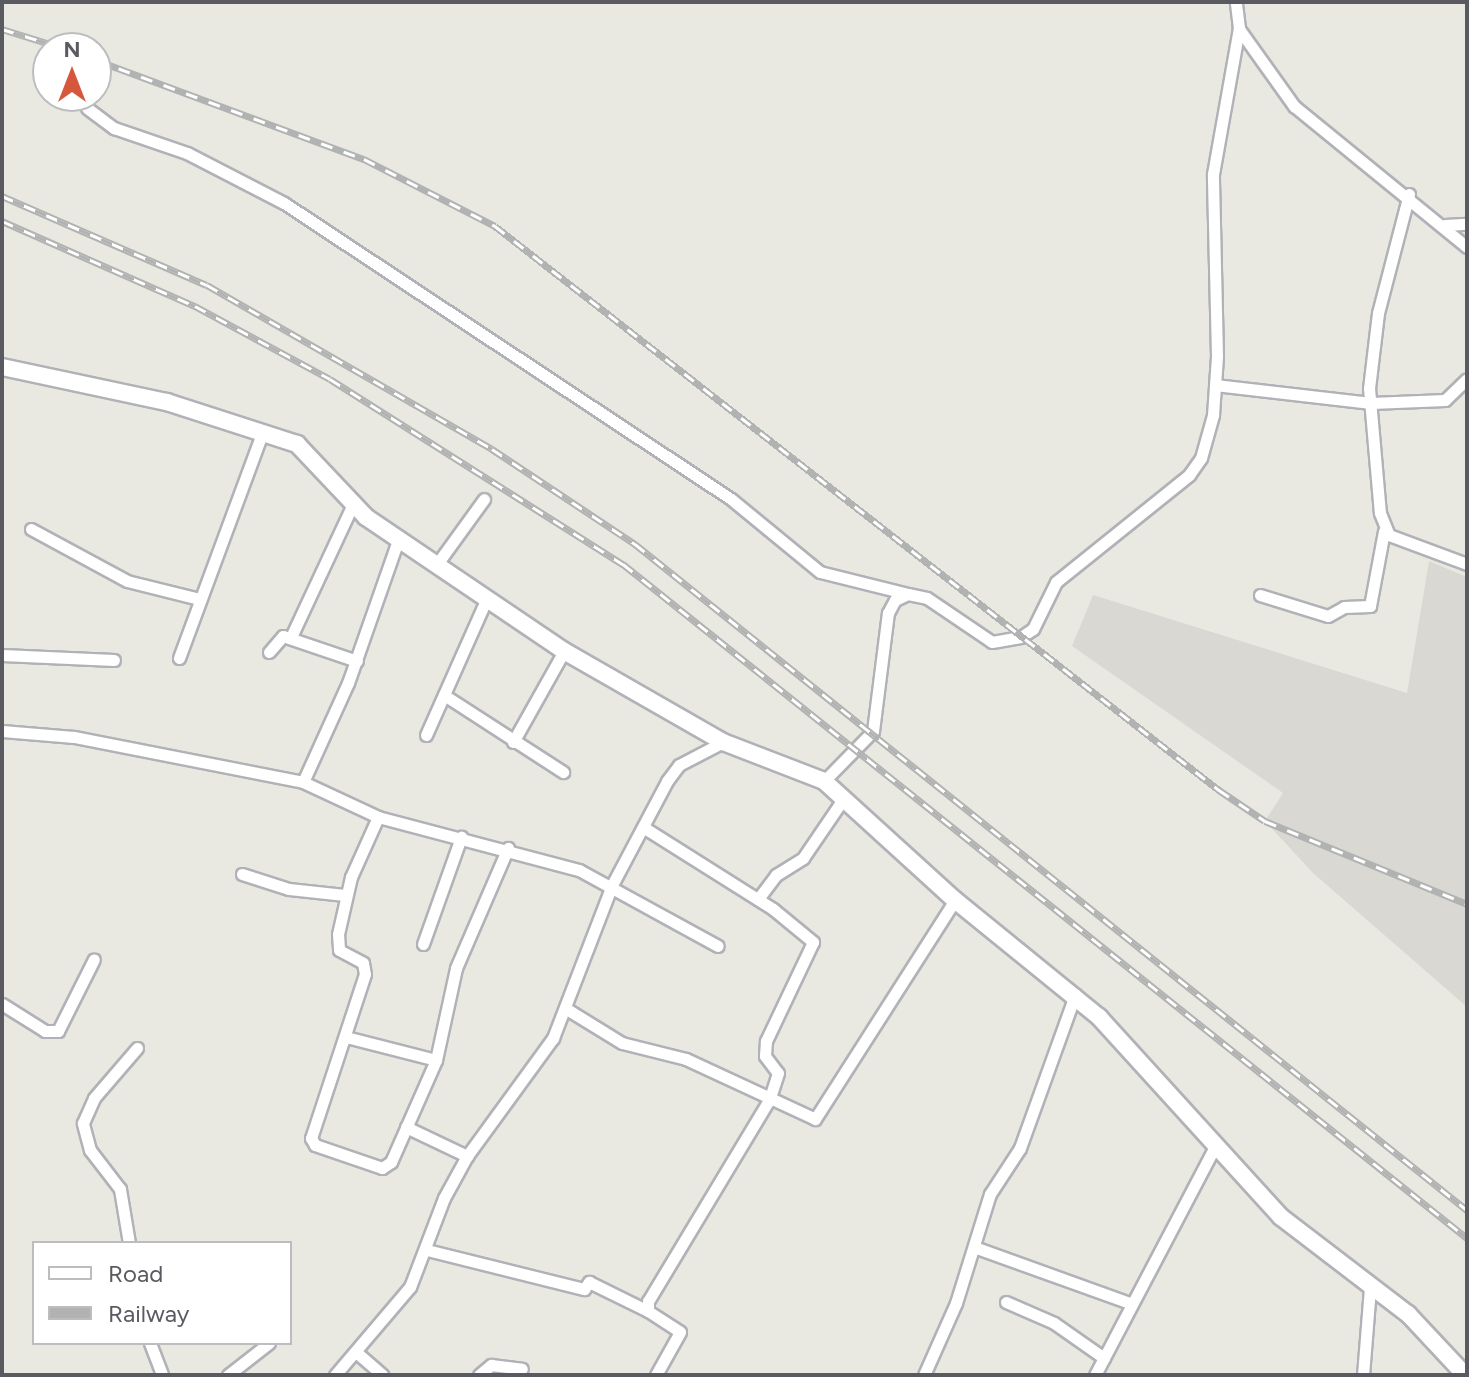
<!DOCTYPE html>
<style>
body{margin:0}
#map{position:relative;width:1469px;height:1377px;overflow:hidden;background:#eae9e1;font-family:Figtree,sans-serif}
div>[style]{position:absolute}
[style*='--x']{left:calc(var(--x)*1px);top:calc(var(--y)*1px);width:calc(var(--w)*1px);rotate:calc(var(--a)*1deg)}
.industrial>*{inset:0;background:#d9d8d3}
.roads{filter:drop-shadow(2px 0 #b1b2b7) drop-shadow(-2px 0 #b1b2b7) drop-shadow(0 2px #b1b2b7) drop-shadow(0 -2px #b1b2b7)}
.street>*{height:11px;margin:-5.5px;padding:0 5.5px;transform-origin:5.5px;border-radius:5.5px;background:#fff}
.secondary>*{height:16px;margin:-8px;padding:0 8px;transform-origin:8px;border-radius:8px;background:#fff}
.rail>*{height:7px;margin-top:-3.5px;transform-origin:0;background:repeating-linear-gradient(90deg,#fff 0 12px,#b1b2b2 0 24px);box-sizing:border-box;border-block:2px solid #b1b2b2}
span{translate:-50% -50%;white-space:nowrap;text-align:center;line-height:1.15;-webkit-text-stroke:6px #fff;paint-order:stroke}
.frame{position:absolute;inset:0;border:4px solid #595b60;pointer-events:none}
.legend{position:absolute;left:32px;top:1241px;width:260px;height:104px;box-sizing:border-box;background:#fff;border:2px solid #bdbdbf;margin:0;padding:10px 14px;list-style:none;font-size:24px;color:#595b60}
.legend li{display:flex;align-items:center;gap:16px;height:40px}
.legend b{width:40px;border:2px solid #bdbdbf}
.north{position:absolute;left:32px;top:32px;width:80px;height:80px;box-sizing:border-box;background:#fff;border:2px solid #bdbdbf;border-radius:50%;rotate:0deg;font-size:22px;font-weight:700;line-height:32px;text-align:center;color:#595b60}
.north::after{content:'';display:block;margin:auto;width:28px;height:36px;background:#d5573c;clip-path:polygon(50% 0,100% 100%,50% 72%,0 100%)}
</style>
<div id="map">
<div class="industrial">
<i style="clip-path:polygon(1429px 561px,1467px 577px,1467px 1007px,1313px 873px,1265px 821px,1283px 793px,1072px 646px,1093px 595px,1407px 693px)"></i>
</div>
<div class="roads">
<div class="street">
<i style="--x:1239;--y:29;--w:95;--a:54.5"></i>
<i style="--x:1294;--y:106;--w:223;--a:39.2"></i>
<i style="--x:87;--y:108;--w:34;--a:37"></i>
<i style="--x:114;--y:128;--w:77;--a:18.9"></i>
<i style="--x:187;--y:153;--w:109;--a:27.3"></i>
<i style="--x:284;--y:203;--w:536;--a:33.51"></i>
<i style="--x:731;--y:499;--w:115;--a:39.4"></i>
<i style="--x:820;--y:572;--w:91;--a:14"></i>
<i style="--x:1409;--y:194;--w:123;--a:104.6"></i>
<i style="--x:1378;--y:313;--w:76;--a:96.8"></i>
<i style="--x:1369;--y:388;--w:125;--a:85"></i>
<i style="--x:1380;--y:513;--w:24;--a:68"></i>
<i style="--x:1389;--y:535;--w:83;--a:20.4"></i>
<i style="--x:1445;--y:225;--w:22;--a:-3"></i>
<i style="--x:1215;--y:385;--w:157;--a:6.6"></i>
<i style="--x:1371;--y:403;--w:74;--a:-2.3"></i>
<i style="--x:1445;--y:400;--w:30;--a:-44"></i>
<i style="--x:31;--y:529;--w:109;--a:28.4"></i>
<i style="--x:127;--y:581;--w:74;--a:14"></i>
<i style="--x:437;--y:564;--w:80;--a:-54.1"></i>
<i style="--x:1260;--y:595;--w:71;--a:17.2"></i>
<i style="--x:1328;--y:616;--w:18;--a:-29"></i>
<i style="--x:1344;--y:607;--w:26;--a:-2"></i>
<i style="--x:1370;--y:606;--w:76;--a:-79.4"></i>
<i style="--x:291;--y:637;--w:147;--a:-65"></i>
<i style="--x:269;--y:652;--w:21;--a:-49"></i>
<i style="--x:283;--y:636;--w:78;--a:18.7"></i>
<i style="--x:2;--y:655;--w:112;--a:2.6"></i>
<i style="--x:179;--y:658;--w:242;--a:-69.7"></i>
<i style="--x:444;--y:695;--w:142;--a:32.9"></i>
<i style="--x:2;--y:731;--w:72;--a:4.8"></i>
<i style="--x:74;--y:737;--w:233;--a:11.1"></i>
<i style="--x:303;--y:782;--w:83;--a:25"></i>
<i style="--x:378;--y:817;--w:208;--a:14.8"></i>
<i style="--x:579;--y:870;--w:158;--a:28.7"></i>
<i style="--x:426;--y:735;--w:148;--a:-66"></i>
<i style="--x:513;--y:742;--w:104;--a:-60.7"></i>
<i style="--x:824;--y:781;--w:70;--a:-45.6"></i>
<i style="--x:873;--y:731;--w:119;--a:-82.8"></i>
<i style="--x:888;--y:613;--w:15;--a:-62"></i>
<i style="--x:895;--y:600;--w:14;--a:-25"></i>
<i style="--x:908;--y:594;--w:19;--a:12"></i>
<i style="--x:927;--y:598;--w:78;--a:34.1"></i>
<i style="--x:992;--y:642;--w:29;--a:-10"></i>
<i style="--x:1021;--y:637;--w:14;--a:-34"></i>
<i style="--x:1033;--y:629;--w:52;--a:-63.9"></i>
<i style="--x:1056;--y:582;--w:171;--a:-38.8"></i>
<i style="--x:1189;--y:475;--w:21;--a:-55"></i>
<i style="--x:1201;--y:458;--w:45;--a:-74.4"></i>
<i style="--x:1213;--y:415;--w:59;--a:-86.1"></i>
<i style="--x:1217;--y:356;--w:182;--a:-91.3"></i>
<i style="--x:1213;--y:174;--w:148;--a:-79.9"></i>
<i style="--x:1239;--y:28;--w:26;--a:-97"></i>
<i style="--x:303;--y:782;--w:109;--a:-65.6"></i>
<i style="--x:348;--y:683;--w:155;--a:-70.7"></i>
<i style="--x:378;--y:817;--w:66;--a:114.2"></i>
<i style="--x:351;--y:877;--w:58;--a:102.8"></i>
<i style="--x:338;--y:934;--w:16;--a:86"></i>
<i style="--x:339;--y:950;--w:27;--a:28"></i>
<i style="--x:363;--y:963;--w:11;--a:80"></i>
<i style="--x:365;--y:974;--w:173;--a:108.2"></i>
<i style="--x:311;--y:1138;--w:8;--a:60"></i>
<i style="--x:315;--y:1145;--w:71;--a:18.9"></i>
<i style="--x:382;--y:1168;--w:11;--a:-34"></i>
<i style="--x:391;--y:1162;--w:111;--a:-66.2"></i>
<i style="--x:436;--y:1060;--w:94;--a:-77.7"></i>
<i style="--x:456;--y:968;--w:131;--a:-66.6"></i>
<i style="--x:643;--y:827;--w:154;--a:32.2"></i>
<i style="--x:773;--y:909;--w:52;--a:39.5"></i>
<i style="--x:813;--y:942;--w:110;--a:115.4"></i>
<i style="--x:766;--y:1041;--w:15;--a:94"></i>
<i style="--x:765;--y:1056;--w:21;--a:53"></i>
<i style="--x:778;--y:1073;--w:28;--a:108"></i>
<i style="--x:769;--y:1100;--w:235;--a:121"></i>
<i style="--x:648;--y:1301;--w:10;--a:90"></i>
<i style="--x:648;--y:1311;--w:38;--a:33"></i>
<i style="--x:680;--y:1332;--w:49;--a:119.2"></i>
<i style="--x:242;--y:874;--w:49;--a:17.7"></i>
<i style="--x:289;--y:889;--w:56;--a:6.1"></i>
<i style="--x:758;--y:899;--w:30;--a:-53"></i>
<i style="--x:776;--y:875;--w:32;--a:-32"></i>
<i style="--x:803;--y:858;--w:73;--a:-55.7"></i>
<i style="--x:423;--y:944;--w:114;--a:-70.4"></i>
<i style="--x:2;--y:1004;--w:51;--a:32.1"></i>
<i style="--x:45;--y:1031;--w:13;--a:0"></i>
<i style="--x:58;--y:1031;--w:80;--a:-63.4"></i>
<i style="--x:565;--y:1008;--w:67;--a:31.6"></i>
<i style="--x:622;--y:1043;--w:66;--a:14"></i>
<i style="--x:686;--y:1059;--w:142;--a:24.9"></i>
<i style="--x:815;--y:1119;--w:260;--a:-57.4"></i>
<i style="--x:346;--y:1037;--w:93;--a:14.3"></i>
<i style="--x:406;--y:1127;--w:68;--a:25.4"></i>
<i style="--x:129;--y:1243;--w:55;--a:-99.5"></i>
<i style="--x:120;--y:1189;--w:49;--a:-127.6"></i>
<i style="--x:90;--y:1150;--w:28;--a:-105"></i>
<i style="--x:83;--y:1123;--w:27;--a:-66"></i>
<i style="--x:94;--y:1098;--w:66;--a:-49.3"></i>
<i style="--x:974;--y:1247;--w:168;--a:19.8"></i>
<i style="--x:427;--y:1250;--w:162;--a:14"></i>
<i style="--x:584;--y:1289;--w:9;--a:-54"></i>
<i style="--x:589;--y:1282;--w:66;--a:26.2"></i>
<i style="--x:1006;--y:1302;--w:52;--a:23.6"></i>
<i style="--x:1054;--y:1323;--w:61;--a:35"></i>
<i style="--x:150;--y:1343;--w:34;--a:69"></i>
<i style="--x:356;--y:1352;--w:35;--a:41"></i>
<i style="--x:228;--y:1375;--w:52;--a:-38"></i>
<i style="--x:335;--y:1375;--w:116;--a:-49.6"></i>
<i style="--x:410;--y:1287;--w:95;--a:-69.1"></i>
<i style="--x:444;--y:1198;--w:48;--a:-61.3"></i>
<i style="--x:467;--y:1156;--w:146;--a:-53.9"></i>
<i style="--x:553;--y:1038;--w:164;--a:-68.9"></i>
<i style="--x:612;--y:885;--w:118;--a:-62.1"></i>
<i style="--x:667;--y:781;--w:20;--a:-53"></i>
<i style="--x:679;--y:765;--w:50;--a:-27.6"></i>
<i style="--x:479;--y:1375;--w:16;--a:-40"></i>
<i style="--x:491;--y:1365;--w:31;--a:7"></i>
<i style="--x:924;--y:1375;--w:79;--a:-66"></i>
<i style="--x:956;--y:1303;--w:114;--a:-72.7"></i>
<i style="--x:990;--y:1194;--w:55;--a:-56.9"></i>
<i style="--x:1020;--y:1148;--w:163;--a:-70.2"></i>
<i style="--x:1095;--y:1375;--w:259;--a:-62.3"></i>
<i style="--x:1363;--y:1375;--w:87;--a:-85.4"></i>
</div>
<div class="secondary">
<i style="--x:2;--y:367;--w:169;--a:12"></i>
<i style="--x:167;--y:402;--w:137;--a:17.9"></i>
<i style="--x:297;--y:444;--w:100;--a:46.6"></i>
<i style="--x:366;--y:517;--w:239;--a:34.1"></i>
<i style="--x:564;--y:651;--w:183;--a:29.8"></i>
<i style="--x:723;--y:742;--w:108;--a:21.1"></i>
<i style="--x:824;--y:781;--w:177;--a:42.3"></i>
<i style="--x:955;--y:900;--w:186;--a:39.1"></i>
<i style="--x:1099;--y:1017;--w:270;--a:47.7"></i>
<i style="--x:1281;--y:1217;--w:160;--a:37.4"></i>
<i style="--x:1408;--y:1314;--w:83;--a:46.9"></i>
</div>
</div>
<div class="rail">
<i style="--x:2;--y:29;--w:64;--a:17.3"></i>
<i style="--x:96;--y:60;--w:286;--a:20.3"></i>
<i style="--x:364;--y:159;--w:147;--a:27.1"></i>
<i style="--x:495;--y:226;--w:918;--a:37.92"></i>
<i style="--x:1219;--y:790;--w:55;--a:34"></i>
<i style="--x:1265;--y:821;--w:218;--a:22.3"></i>
<i style="--x:2;--y:196;--w:223;--a:23.5"></i>
<i style="--x:207;--y:285;--w:329;--a:29.9"></i>
<i style="--x:492;--y:449;--w:172;--a:33.6"></i>
<i style="--x:635;--y:544;--w:1066;--a:38.68"></i>
<i style="--x:2;--y:221;--w:211;--a:23.8"></i>
<i style="--x:195;--y:306;--w:153;--a:28.4"></i>
<i style="--x:330;--y:379;--w:347;--a:32.3"></i>
<i style="--x:623;--y:564;--w:1080;--a:38.61"></i>
</div>
<div class="frame"></div>
<ul class="legend">
<li><b style="height:10px;background:#fff"></b>Road</li>
<li><b style="height:10px;background:#b1b2b2"></b>Railway</li>
</ul>
<div class="north">N</div>
</div>
